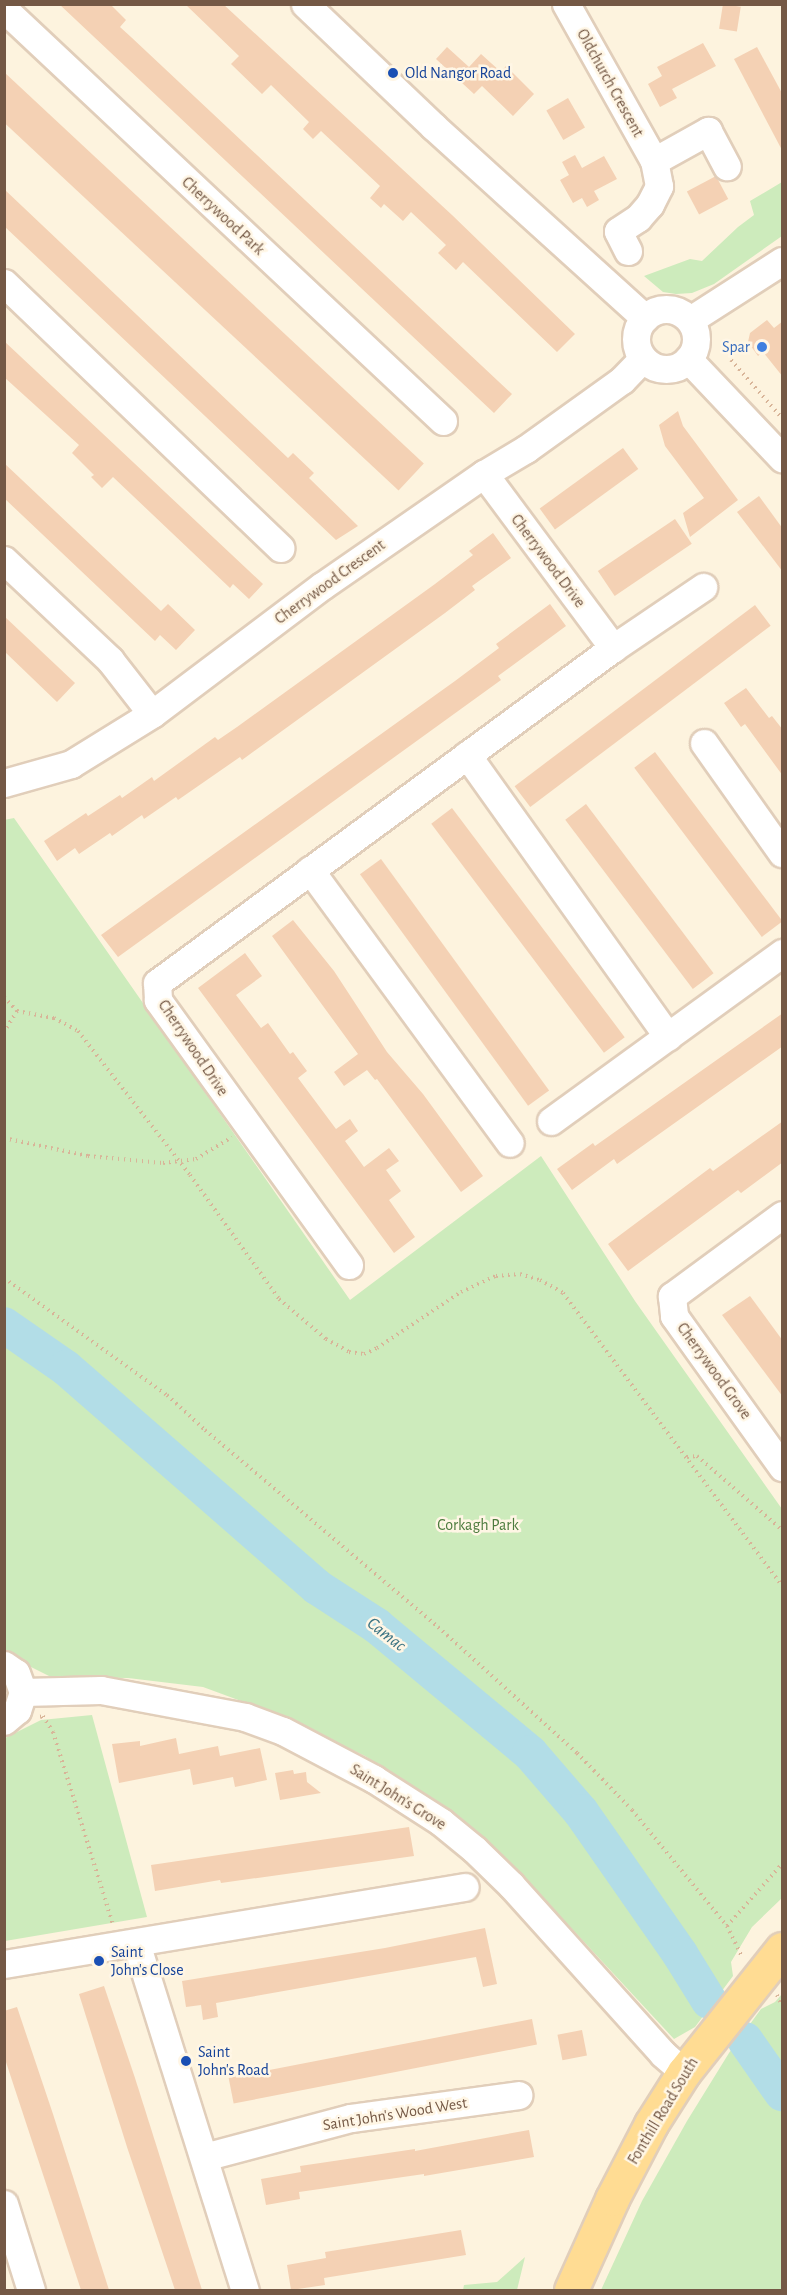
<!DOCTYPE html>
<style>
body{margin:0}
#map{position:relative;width:787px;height:2295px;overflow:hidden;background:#fdf3de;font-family:"Alegreya Sans",sans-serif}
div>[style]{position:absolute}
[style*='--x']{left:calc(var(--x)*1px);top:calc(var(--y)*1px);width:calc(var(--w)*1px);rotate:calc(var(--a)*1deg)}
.green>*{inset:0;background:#cdebbc}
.river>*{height:36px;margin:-18px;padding:0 18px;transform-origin:18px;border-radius:18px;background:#b2dde7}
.building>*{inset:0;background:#f4d1b4;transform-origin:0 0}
.path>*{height:4px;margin-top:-2px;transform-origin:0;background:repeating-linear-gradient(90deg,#d8b498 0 1.5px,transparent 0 6px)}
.roads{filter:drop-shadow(2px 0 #e1ceba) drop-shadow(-2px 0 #e1ceba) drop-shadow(0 2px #e1ceba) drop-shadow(0 -2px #e1ceba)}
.minor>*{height:27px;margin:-13.5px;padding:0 13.5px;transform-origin:13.5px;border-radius:13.5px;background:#fff}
.minor>.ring{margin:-13.5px;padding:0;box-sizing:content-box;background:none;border:27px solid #fff;border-radius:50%}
.major>*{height:33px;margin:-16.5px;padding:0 16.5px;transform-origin:16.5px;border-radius:16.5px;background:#ffdc93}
.dots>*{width:16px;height:16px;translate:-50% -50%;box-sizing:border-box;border:3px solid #fff6e5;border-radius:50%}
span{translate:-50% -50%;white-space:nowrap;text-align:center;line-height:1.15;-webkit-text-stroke:5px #fff6e5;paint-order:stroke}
.transit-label{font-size:16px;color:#164399}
.left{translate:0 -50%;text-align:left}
.street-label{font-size:16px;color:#745845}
.shop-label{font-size:16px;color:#366cbe}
.right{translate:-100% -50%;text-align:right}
.park-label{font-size:16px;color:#4c7b3d}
.water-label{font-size:18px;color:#3b7383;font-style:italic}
.frame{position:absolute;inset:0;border:6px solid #745845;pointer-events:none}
</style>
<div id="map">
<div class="green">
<i style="clip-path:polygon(782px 182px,782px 236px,714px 284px,692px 293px,676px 294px,663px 292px,644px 276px,690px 259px,702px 261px,738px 227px,754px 215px,750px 201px)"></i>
<i style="clip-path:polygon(14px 818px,350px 1300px,541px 1156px,635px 1301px,782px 1509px,782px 1898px,752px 1927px,731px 1962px,733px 1976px,695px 2027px,674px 2039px,573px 1930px,464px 1822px,365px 1756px,279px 1715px,203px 1687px,128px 1678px,51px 1677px,5px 1654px,4px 820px)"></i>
<i style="clip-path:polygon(92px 1715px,147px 1917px,5px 1941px,5px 1738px,41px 1720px)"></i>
<i style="clip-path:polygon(782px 1994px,782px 2290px,601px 2290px,642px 2201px,687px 2121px,729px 2053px,761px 2009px,775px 2002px)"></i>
<i style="clip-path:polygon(525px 2257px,517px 2290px,463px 2290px,464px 2285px,497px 2282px)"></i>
</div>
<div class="river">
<i style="--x:4;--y:1325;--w:75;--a:34.7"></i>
<i style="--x:66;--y:1368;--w:333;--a:41.1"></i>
<i style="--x:317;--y:1587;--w:72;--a:33"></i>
<i style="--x:377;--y:1626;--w:199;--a:39.7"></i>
<i style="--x:530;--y:1753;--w:78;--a:49.2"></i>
<i style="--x:581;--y:1812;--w:173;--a:55.1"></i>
<i style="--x:680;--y:1954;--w:55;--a:58.3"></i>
<i style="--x:745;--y:2040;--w:65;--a:55.1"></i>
</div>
<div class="building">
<i style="clip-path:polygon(59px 4px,110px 4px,126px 20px,120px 27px,131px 37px,512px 394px,494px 413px)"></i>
<i style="clip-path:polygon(185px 4px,223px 4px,452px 215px,575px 334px,557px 352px,463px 262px,456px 270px,438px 253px,446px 245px,411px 212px,403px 221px,384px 204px,381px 208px,370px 198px,380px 186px,321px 131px,313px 139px,303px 129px,309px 122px,271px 85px,262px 94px,231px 64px,239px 56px)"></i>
<i style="left:723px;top:4px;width:18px;height:25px;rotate:9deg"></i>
<i style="clip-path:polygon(703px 43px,716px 66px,672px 89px,677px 98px,660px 107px,648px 84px,662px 76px,657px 67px)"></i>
<i style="clip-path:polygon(447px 47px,469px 67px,481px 54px,501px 72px,506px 66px,534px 94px,513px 116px,482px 86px,474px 94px,436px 59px)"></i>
<i style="clip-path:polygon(757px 47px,783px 95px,783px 152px,734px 59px)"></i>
<i style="left:4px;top:72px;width:574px;height:37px;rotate:43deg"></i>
<i style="left:568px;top:98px;width:34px;height:25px;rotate:60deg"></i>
<i style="clip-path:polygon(575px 155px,582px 168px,604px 156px,617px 179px,594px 191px,599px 200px,587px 207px,582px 198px,573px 203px,560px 180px,569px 175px,562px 162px)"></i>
<i style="left:716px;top:176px;width:26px;height:33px;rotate:62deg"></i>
<i style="clip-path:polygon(4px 189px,288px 458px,293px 453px,314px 473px,309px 478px,358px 526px,336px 540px,40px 260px,4px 226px)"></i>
<i style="clip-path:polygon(767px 320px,774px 328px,783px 321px,783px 377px,763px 352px,758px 356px,748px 342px,750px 333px)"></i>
<i style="clip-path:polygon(4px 341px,263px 584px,249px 599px,233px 584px,230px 588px,113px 477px,102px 488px,91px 477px,94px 475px,72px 453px,79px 445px,4px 377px)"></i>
<i style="clip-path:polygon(678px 411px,683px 426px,738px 500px,690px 537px,683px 513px,704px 498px,665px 446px,659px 425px)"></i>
<i style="left:623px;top:448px;width:26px;height:103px;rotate:54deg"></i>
<i style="clip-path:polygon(4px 463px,161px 611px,168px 604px,195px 630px,176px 650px,160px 635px,155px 641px,4px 498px)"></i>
<i style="clip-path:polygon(759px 496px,783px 529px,783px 572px,737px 512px)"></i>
<i style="left:675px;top:519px;width:30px;height:93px;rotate:56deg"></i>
<i style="clip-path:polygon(493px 533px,511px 558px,472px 586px,475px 590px,445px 613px,242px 760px,240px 757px,178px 800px,176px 797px,144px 819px,142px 815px,112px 836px,110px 833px,79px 854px,75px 848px,57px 861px,44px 841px,86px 813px,88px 816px,120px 795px,122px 798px,152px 777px,154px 781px,215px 737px,218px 740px,237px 727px,435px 584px,473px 555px,469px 551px)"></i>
<i style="clip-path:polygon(550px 604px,566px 626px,498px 676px,501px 680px,118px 957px,101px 935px,455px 681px,499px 648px,496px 644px)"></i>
<i style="left:755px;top:605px;width:26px;height:301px;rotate:53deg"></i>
<i style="clip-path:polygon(4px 616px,75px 683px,57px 702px,4px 651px)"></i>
<i style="clip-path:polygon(746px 688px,769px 718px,772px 716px,783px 730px,783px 776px,745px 724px,741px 727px,724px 703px)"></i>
<i style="left:655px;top:752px;width:212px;height:26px;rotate:53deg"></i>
<i style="left:586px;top:804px;width:212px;height:26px;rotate:53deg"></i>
<i style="left:452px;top:808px;width:287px;height:26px;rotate:53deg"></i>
<i style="left:381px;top:859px;width:286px;height:26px;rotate:54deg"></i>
<i style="clip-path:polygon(293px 920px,334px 971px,387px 1052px,423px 1094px,483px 1176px,461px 1192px,377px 1079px,375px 1080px,367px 1070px,344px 1086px,334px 1072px,358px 1054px,272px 936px)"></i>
<i style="clip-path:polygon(245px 953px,262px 976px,236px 995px,261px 1028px,268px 1023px,290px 1054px,293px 1052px,307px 1071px,298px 1078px,336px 1129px,350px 1119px,358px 1131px,345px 1141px,364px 1167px,389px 1148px,399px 1161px,386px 1170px,401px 1191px,389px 1200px,415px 1237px,394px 1253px,198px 988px)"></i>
<i style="clip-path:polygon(783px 1013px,783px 1046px,617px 1164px,614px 1159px,572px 1190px,557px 1169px,593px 1143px,595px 1146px)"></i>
<i style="clip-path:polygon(783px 1121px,783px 1162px,741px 1193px,738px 1190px,628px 1271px,608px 1244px,710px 1168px,713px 1171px)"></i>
<i style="clip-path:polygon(750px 1296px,783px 1341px,783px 1397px,722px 1315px)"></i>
<i style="clip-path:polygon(176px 1738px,179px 1754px,218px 1746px,220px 1756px,260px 1748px,267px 1780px,235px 1787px,233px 1777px,193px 1785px,190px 1769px,119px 1783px,112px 1744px,140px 1741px,140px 1746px)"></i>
<i style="clip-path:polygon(293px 1770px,294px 1774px,306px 1772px,307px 1782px,321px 1793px,280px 1800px,275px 1773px)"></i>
<i style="clip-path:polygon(409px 1827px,414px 1856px,221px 1883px,220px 1880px,155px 1891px,151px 1865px)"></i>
<i style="clip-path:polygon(485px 1928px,497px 1984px,483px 1987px,476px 1957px,216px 2003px,218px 2017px,203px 2020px,201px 2005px,186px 2007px,182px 1981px,385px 1948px)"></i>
<i style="clip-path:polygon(104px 1986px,135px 2078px,202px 2290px,175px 2290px,127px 2147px,79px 1994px)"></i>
<i style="clip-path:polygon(17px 2007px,53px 2114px,109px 2290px,81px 2290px,4px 2056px,4px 2011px)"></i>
<i style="left:532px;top:2019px;width:26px;height:309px;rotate:79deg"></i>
<i style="left:582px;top:2030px;width:26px;height:25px;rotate:79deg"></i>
<i style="clip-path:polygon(529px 2130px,534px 2157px,424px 2176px,424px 2174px,299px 2192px,300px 2199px,266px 2205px,261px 2179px,301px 2172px,300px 2166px,415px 2149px,415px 2151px)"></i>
<i style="clip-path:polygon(461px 2230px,466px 2255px,324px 2278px,325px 2285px,291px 2290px,287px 2265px,326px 2258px,325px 2252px)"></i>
</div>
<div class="path">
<i style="--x:731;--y:360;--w:77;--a:48.7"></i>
<i style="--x:4;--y:997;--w:19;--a:47"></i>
<i style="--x:17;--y:1011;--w:25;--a:122"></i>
<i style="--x:17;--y:1011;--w:38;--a:11"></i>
<i style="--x:54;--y:1018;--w:27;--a:28"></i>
<i style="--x:78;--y:1031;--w:182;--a:52.1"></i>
<i style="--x:190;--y:1175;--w:153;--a:54.3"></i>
<i style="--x:279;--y:1299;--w:62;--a:40.4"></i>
<i style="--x:326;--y:1339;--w:26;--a:29"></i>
<i style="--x:349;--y:1352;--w:15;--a:8"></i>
<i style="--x:364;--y:1354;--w:14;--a:-25"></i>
<i style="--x:377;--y:1348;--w:101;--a:-33.7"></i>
<i style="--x:461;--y:1292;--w:38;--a:-25"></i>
<i style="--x:496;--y:1276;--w:24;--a:-5"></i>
<i style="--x:520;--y:1274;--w:21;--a:17"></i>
<i style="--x:540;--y:1280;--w:26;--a:29"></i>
<i style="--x:563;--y:1293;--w:366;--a:53.2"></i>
<i style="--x:4;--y:1138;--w:86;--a:12.1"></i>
<i style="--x:88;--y:1156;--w:75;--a:5.3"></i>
<i style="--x:163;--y:1163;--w:33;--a:-7"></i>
<i style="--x:196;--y:1159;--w:42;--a:-31.4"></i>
<i style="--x:4;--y:1278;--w:201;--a:35.7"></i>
<i style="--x:167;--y:1395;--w:52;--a:42.6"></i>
<i style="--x:205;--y:1430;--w:305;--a:40.2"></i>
<i style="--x:438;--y:1627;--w:188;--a:42.2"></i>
<i style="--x:577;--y:1753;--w:79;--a:46"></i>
<i style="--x:632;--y:1810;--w:150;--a:50.7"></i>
<i style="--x:727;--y:1926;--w:32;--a:64"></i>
<i style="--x:687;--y:1457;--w:10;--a:-6"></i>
<i style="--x:697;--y:1456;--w:113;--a:41"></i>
<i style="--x:40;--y:1717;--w:3;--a:-18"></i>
<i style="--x:43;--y:1716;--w:19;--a:58"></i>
<i style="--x:53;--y:1732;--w:202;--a:72.7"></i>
<i style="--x:727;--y:1926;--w:83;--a:-48.4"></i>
<i style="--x:777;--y:1995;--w:11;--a:63"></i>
</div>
<div class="roads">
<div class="minor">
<i style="--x:305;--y:4;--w:177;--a:43.6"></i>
<i style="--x:433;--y:126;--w:286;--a:42.2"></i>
<i style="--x:566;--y:4;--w:180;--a:60.7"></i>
<i style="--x:654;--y:161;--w:62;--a:-29.1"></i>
<i style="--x:708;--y:131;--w:40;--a:62"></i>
<i style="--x:4;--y:9;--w:602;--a:43.18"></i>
<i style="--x:628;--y:251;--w:22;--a:-117"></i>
<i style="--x:618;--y:231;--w:24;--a:-33"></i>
<i style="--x:638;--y:218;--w:18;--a:-49"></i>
<i style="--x:650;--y:204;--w:20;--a:-63"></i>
<i style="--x:659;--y:186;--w:25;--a:-101"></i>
<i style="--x:4;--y:283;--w:383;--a:43.8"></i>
<i class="ring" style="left:636px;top:309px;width:33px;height:33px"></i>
<i style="--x:690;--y:320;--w:109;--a:-32.7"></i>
<i style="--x:688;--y:359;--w:137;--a:46.5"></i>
<i style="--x:484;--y:474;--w:217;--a:53.4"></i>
<i style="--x:4;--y:560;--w:146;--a:43.3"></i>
<i style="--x:110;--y:660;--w:68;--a:52.1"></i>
<i style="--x:704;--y:743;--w:135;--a:54.7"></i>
<i style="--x:467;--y:755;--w:346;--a:54.5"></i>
<i style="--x:4;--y:783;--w:70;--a:-15.8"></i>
<i style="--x:71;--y:764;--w:95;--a:-31.7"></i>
<i style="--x:152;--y:714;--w:213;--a:-37"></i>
<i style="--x:322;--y:586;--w:197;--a:-34.7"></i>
<i style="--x:484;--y:474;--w:49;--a:-30.8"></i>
<i style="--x:526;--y:449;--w:118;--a:-35.7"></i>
<i style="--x:622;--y:380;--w:30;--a:-46"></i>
<i style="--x:310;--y:870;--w:338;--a:53.8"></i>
<i style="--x:551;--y:1121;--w:286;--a:-36"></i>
<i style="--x:782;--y:1215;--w:137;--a:143.6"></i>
<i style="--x:672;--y:1296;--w:20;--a:84"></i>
<i style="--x:674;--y:1316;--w:186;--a:54.4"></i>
<i style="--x:349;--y:1265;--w:327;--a:-125.8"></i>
<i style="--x:158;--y:1000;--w:17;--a:-93"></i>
<i style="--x:157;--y:983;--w:566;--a:-36.3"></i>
<i style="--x:613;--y:648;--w:109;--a:-34.1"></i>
<i style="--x:4;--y:1665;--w:14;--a:34"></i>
<i style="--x:16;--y:1673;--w:20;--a:70"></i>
<i style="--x:23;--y:1692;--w:19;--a:108"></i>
<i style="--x:17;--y:1710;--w:17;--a:140"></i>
<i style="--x:23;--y:1692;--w:78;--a:-1.5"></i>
<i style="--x:101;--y:1690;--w:147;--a:10.6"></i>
<i style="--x:245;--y:1717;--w:40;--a:20.2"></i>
<i style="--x:283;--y:1731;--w:103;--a:27.8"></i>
<i style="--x:374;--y:1779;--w:80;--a:32.7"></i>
<i style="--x:441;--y:1822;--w:43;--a:39.3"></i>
<i style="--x:474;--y:1849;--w:52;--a:44.2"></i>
<i style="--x:511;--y:1885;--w:227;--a:48"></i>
<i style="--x:663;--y:2054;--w:28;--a:41"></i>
<i style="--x:136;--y:1943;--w:364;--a:72.6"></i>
<i style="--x:4;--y:1964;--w:467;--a:-9.5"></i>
<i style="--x:204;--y:2157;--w:152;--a:-14.9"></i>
<i style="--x:351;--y:2118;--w:169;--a:-7.8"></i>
<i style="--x:4;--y:2204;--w:90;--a:72.6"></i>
</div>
<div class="major">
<i style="--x:571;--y:2290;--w:100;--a:-65.7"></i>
<i style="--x:612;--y:2199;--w:85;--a:-62.5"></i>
<i style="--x:651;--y:2124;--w:62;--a:-57.6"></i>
<i style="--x:684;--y:2072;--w:157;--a:-51.5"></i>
</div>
</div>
<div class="dots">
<i style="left:393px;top:73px;background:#1a4fb4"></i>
<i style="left:762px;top:347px;background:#3f7fe0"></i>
<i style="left:99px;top:1961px;background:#1a4fb4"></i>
<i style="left:186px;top:2061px;background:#1a4fb4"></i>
</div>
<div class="transit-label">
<span class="left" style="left:405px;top:73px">Old Nangor Road</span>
<span class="left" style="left:111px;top:1961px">Saint<br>John's Close</span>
<span class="left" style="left:198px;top:2061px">Saint<br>John's Road</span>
</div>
<div class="street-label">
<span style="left:610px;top:83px;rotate:61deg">Oldchurch Crescent</span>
<span style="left:223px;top:216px;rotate:43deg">Cherrywood Park</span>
<span style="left:548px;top:561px;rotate:53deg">Cherrywood Drive</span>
<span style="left:330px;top:582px;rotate:-36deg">Cherrywood Crescent</span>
<span style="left:193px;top:1048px;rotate:56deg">Cherrywood Drive</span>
<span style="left:714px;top:1371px;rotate:54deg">Cherrywood Grove</span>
<span style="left:398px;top:1797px;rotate:32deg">Saint John's Grove</span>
<span style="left:663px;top:2111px;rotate:-59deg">Fonthill Road South</span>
<span style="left:395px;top:2114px;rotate:-9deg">Saint John's Wood West</span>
</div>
<div class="shop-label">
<span class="right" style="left:750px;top:347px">Spar</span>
</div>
<div class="park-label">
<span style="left:478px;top:1525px">Corkagh Park</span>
</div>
<div class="water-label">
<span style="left:386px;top:1635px;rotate:38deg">Camac</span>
</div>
<div class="frame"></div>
</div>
